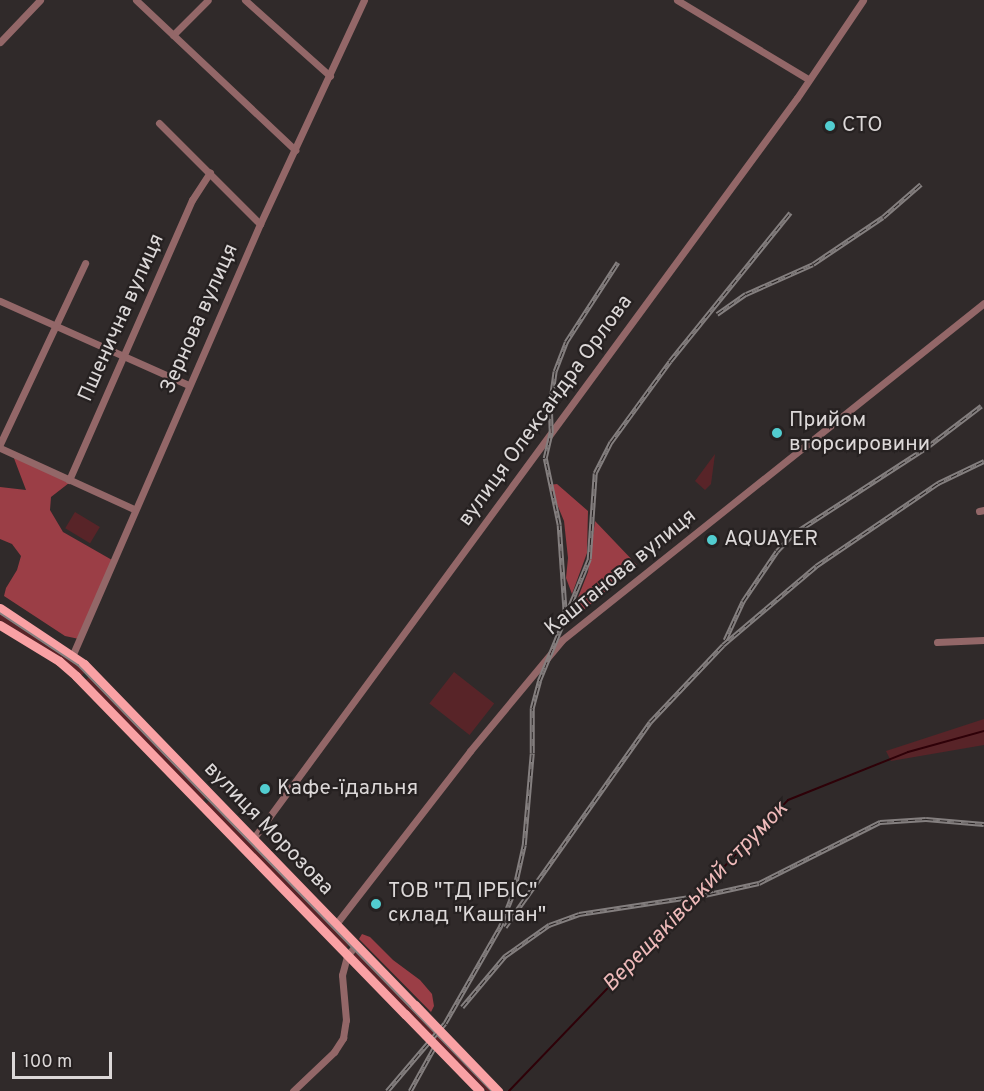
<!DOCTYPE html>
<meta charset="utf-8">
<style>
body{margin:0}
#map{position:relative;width:984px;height:1091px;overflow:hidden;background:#302a2a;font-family:Overpass,sans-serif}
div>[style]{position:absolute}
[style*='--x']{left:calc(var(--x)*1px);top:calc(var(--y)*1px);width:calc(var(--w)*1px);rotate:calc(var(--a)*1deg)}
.green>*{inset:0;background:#582428;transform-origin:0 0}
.forest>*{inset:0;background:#9b3e46}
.stream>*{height:2px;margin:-1px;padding:0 1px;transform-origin:1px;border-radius:1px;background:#2e0108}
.minor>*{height:7px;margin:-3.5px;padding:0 3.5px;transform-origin:3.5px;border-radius:3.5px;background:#936768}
.major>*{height:9px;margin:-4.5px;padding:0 4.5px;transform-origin:4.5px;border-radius:4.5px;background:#f9a1a4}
.tram>*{height:1.5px;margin:-0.75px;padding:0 0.75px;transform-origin:0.75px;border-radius:0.75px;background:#847f7f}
.rail>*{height:4.5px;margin-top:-2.25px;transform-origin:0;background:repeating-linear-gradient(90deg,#262121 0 7px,#847f7f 0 14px);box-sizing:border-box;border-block:2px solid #847f7f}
.major-bridge>*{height:9px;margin:-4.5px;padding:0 4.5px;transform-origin:4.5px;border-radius:4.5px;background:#f9a1a4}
.dots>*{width:16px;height:16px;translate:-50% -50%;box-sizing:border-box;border:3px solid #262121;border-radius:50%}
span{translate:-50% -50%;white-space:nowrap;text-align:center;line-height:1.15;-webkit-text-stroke:4.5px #262121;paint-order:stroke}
.poi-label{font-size:21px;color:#dcd8d8}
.left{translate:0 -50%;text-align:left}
.street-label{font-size:21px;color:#dcd8d8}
.water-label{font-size:22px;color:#efbaba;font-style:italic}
.scale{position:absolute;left:12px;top:1052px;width:100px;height:27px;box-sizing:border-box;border:3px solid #dcd8d8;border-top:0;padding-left:8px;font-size:18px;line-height:21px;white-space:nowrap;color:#dcd8d8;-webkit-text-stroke:4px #262121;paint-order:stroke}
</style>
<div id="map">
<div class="green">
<i style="clip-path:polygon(715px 454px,711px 484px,705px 490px,695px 481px)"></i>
<i style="left:75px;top:512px;width:29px;height:19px;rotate:31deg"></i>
<i style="clip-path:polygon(0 612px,87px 670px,81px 676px,0 621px)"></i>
<i style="left:454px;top:672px;width:51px;height:40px;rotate:38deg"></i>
<i style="left:91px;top:675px;width:168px;height:8px;rotate:46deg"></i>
<i style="clip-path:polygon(984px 719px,984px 745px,891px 761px,886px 751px)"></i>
<i style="clip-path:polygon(211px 799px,350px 944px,345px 949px,204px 806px)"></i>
<i style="left:358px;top:951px;width:197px;height:8px;rotate:45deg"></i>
</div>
<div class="forest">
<i style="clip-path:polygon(12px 453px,69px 483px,51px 497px,50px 510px,63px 532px,112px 560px,79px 639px,65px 636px,4px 596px,6px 588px,17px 570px,21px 556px,12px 544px,0 539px,0 487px,26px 490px)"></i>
<i style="clip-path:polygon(557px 484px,588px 511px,587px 553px,572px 594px,566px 578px,568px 558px,564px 521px,549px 485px)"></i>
<i style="clip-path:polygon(595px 521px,637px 565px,568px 623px,588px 572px)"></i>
<i style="clip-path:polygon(362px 934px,370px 937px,393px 960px,420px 980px,432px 994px,434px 1006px,431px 1012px,359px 939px)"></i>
</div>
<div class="stream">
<i style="--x:509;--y:1091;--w:403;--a:-46.2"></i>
<i style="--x:788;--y:800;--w:129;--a:-21.8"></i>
<i style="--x:908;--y:752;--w:79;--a:-15.4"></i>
</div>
<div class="minor">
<i style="--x:136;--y:0;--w:219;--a:43.3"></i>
<i style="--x:245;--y:0;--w:114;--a:41.8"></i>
<i style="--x:677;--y:0;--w:153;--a:31.1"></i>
<i style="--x:173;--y:35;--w:49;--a:-45"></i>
<i style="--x:0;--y:42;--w:58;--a:-46.4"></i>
<i style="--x:159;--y:123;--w:143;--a:45"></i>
<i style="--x:0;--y:301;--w:207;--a:24"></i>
<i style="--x:0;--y:444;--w:200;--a:-64.8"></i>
<i style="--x:0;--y:448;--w:147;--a:24.5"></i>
<i style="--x:69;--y:480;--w:306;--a:-66.3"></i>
<i style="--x:192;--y:200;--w:33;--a:-57"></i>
<i style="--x:979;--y:511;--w:5;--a:-11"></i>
<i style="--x:937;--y:642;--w:47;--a:-2.4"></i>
<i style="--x:73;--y:654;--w:469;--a:-66.5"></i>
<i style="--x:260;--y:224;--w:247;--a:-65.1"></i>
<i style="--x:253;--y:839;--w:919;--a:-53.72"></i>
<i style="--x:797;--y:98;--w:118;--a:-56"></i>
<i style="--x:336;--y:924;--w:219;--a:-52.2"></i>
<i style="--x:470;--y:751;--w:144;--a:-50.3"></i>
<i style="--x:562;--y:640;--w:540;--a:-38.61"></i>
<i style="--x:293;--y:1091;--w:57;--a:-43.6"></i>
<i style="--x:334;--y:1052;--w:17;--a:-57"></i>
<i style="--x:343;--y:1038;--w:18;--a:-81"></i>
<i style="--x:346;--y:1020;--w:45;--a:-95.1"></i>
<i style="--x:342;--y:975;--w:20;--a:-75"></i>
<i style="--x:347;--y:956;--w:14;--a:-51"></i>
</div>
<div class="major">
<i style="--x:0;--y:608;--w:101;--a:33.7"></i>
<i style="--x:84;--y:664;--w:475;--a:45.9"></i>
<i style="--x:0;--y:625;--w:69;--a:31.4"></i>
<i style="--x:59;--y:661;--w:23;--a:41"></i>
<i style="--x:76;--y:676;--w:472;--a:45.8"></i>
</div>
<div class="tram">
<i style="--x:0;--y:613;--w:94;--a:33.7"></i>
<i style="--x:78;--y:665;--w:594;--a:45.82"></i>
</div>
<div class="rail">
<i style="--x:717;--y:314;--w:35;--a:-35"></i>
<i style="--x:746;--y:294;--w:73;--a:-24.1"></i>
<i style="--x:813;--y:264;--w:84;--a:-33.9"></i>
<i style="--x:883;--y:217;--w:50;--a:-41"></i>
<i style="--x:565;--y:614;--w:89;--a:-93.9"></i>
<i style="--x:559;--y:525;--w:68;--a:-101.8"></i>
<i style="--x:545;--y:458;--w:26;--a:-77"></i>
<i style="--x:551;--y:433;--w:27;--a:-92"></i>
<i style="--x:550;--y:406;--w:35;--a:-82"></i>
<i style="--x:555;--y:371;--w:31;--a:-69"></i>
<i style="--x:566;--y:342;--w:95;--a:-57"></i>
<i style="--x:725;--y:640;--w:43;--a:-65.2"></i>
<i style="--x:743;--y:601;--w:60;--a:-55.8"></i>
<i style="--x:777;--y:551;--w:23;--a:-47"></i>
<i style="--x:793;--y:534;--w:160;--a:-33"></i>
<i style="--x:927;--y:447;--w:68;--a:-37.2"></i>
<i style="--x:505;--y:927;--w:251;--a:-54.7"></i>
<i style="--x:650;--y:722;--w:106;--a:-46.5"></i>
<i style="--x:723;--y:645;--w:122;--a:-40.3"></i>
<i style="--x:816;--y:566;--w:148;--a:-34.2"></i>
<i style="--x:938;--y:483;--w:51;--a:-25.6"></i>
<i style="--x:462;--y:1007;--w:67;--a:-49.9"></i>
<i style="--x:505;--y:956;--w:54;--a:-35.2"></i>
<i style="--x:549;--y:925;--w:32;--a:-20"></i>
<i style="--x:579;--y:914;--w:132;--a:-8.7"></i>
<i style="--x:709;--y:894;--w:51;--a:-12.4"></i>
<i style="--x:759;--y:883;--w:136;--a:-26.8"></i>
<i style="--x:880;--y:822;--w:46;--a:-3.7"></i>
<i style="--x:926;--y:819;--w:58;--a:4.9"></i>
<i style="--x:387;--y:1091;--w:89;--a:-49.5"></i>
<i style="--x:445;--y:1023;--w:111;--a:-60.2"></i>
<i style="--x:500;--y:927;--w:40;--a:-69"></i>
<i style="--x:514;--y:890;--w:46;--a:-77.5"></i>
<i style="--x:524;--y:845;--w:92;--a:-85"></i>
<i style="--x:532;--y:753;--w:45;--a:-90"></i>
<i style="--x:532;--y:708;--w:28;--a:-75"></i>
<i style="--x:539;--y:681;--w:132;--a:-67.7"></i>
<i style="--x:589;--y:559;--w:86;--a:-86"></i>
<i style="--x:595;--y:473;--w:35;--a:-63"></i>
<i style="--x:611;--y:442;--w:100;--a:-53.9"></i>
<i style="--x:670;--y:361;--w:191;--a:-51"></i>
<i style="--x:410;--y:1091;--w:54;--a:-61"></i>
</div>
<div class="major-bridge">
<i style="--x:415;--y:1005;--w:120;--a:46"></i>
<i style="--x:405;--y:1014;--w:107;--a:45.8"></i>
</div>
<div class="dots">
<i style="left:830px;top:126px;background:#52cdd0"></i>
<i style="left:777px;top:433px;background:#52cdd0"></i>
<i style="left:712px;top:540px;background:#52cdd0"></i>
<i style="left:265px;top:789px;background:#52cdd0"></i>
<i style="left:376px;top:904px;background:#52cdd0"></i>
</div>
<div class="poi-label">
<span class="left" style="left:842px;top:126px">СТО</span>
<span class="left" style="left:789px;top:433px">Прийом<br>вторсировини</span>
<span class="left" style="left:724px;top:540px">AQUAYER</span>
<span class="left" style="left:277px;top:789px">Кафе-їдальня</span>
<span class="left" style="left:388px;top:904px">ТОВ "ТД ІРБІС"<br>склад "Каштан"</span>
</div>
<div class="street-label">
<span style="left:122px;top:318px;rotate:-66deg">Пшенична вулиця</span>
<span style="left:200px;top:319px;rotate:-66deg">Зернова вулиця</span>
<span style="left:546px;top:411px;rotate:-54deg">вулиця Олександра Орлова</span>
<span style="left:621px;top:573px;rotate:-39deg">Каштанова вулиця</span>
<span style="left:268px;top:829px;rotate:46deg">вулиця Морозова</span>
</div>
<div class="water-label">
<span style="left:696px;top:897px;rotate:-46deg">Верещаківський струмок</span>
</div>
<div class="scale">100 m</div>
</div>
